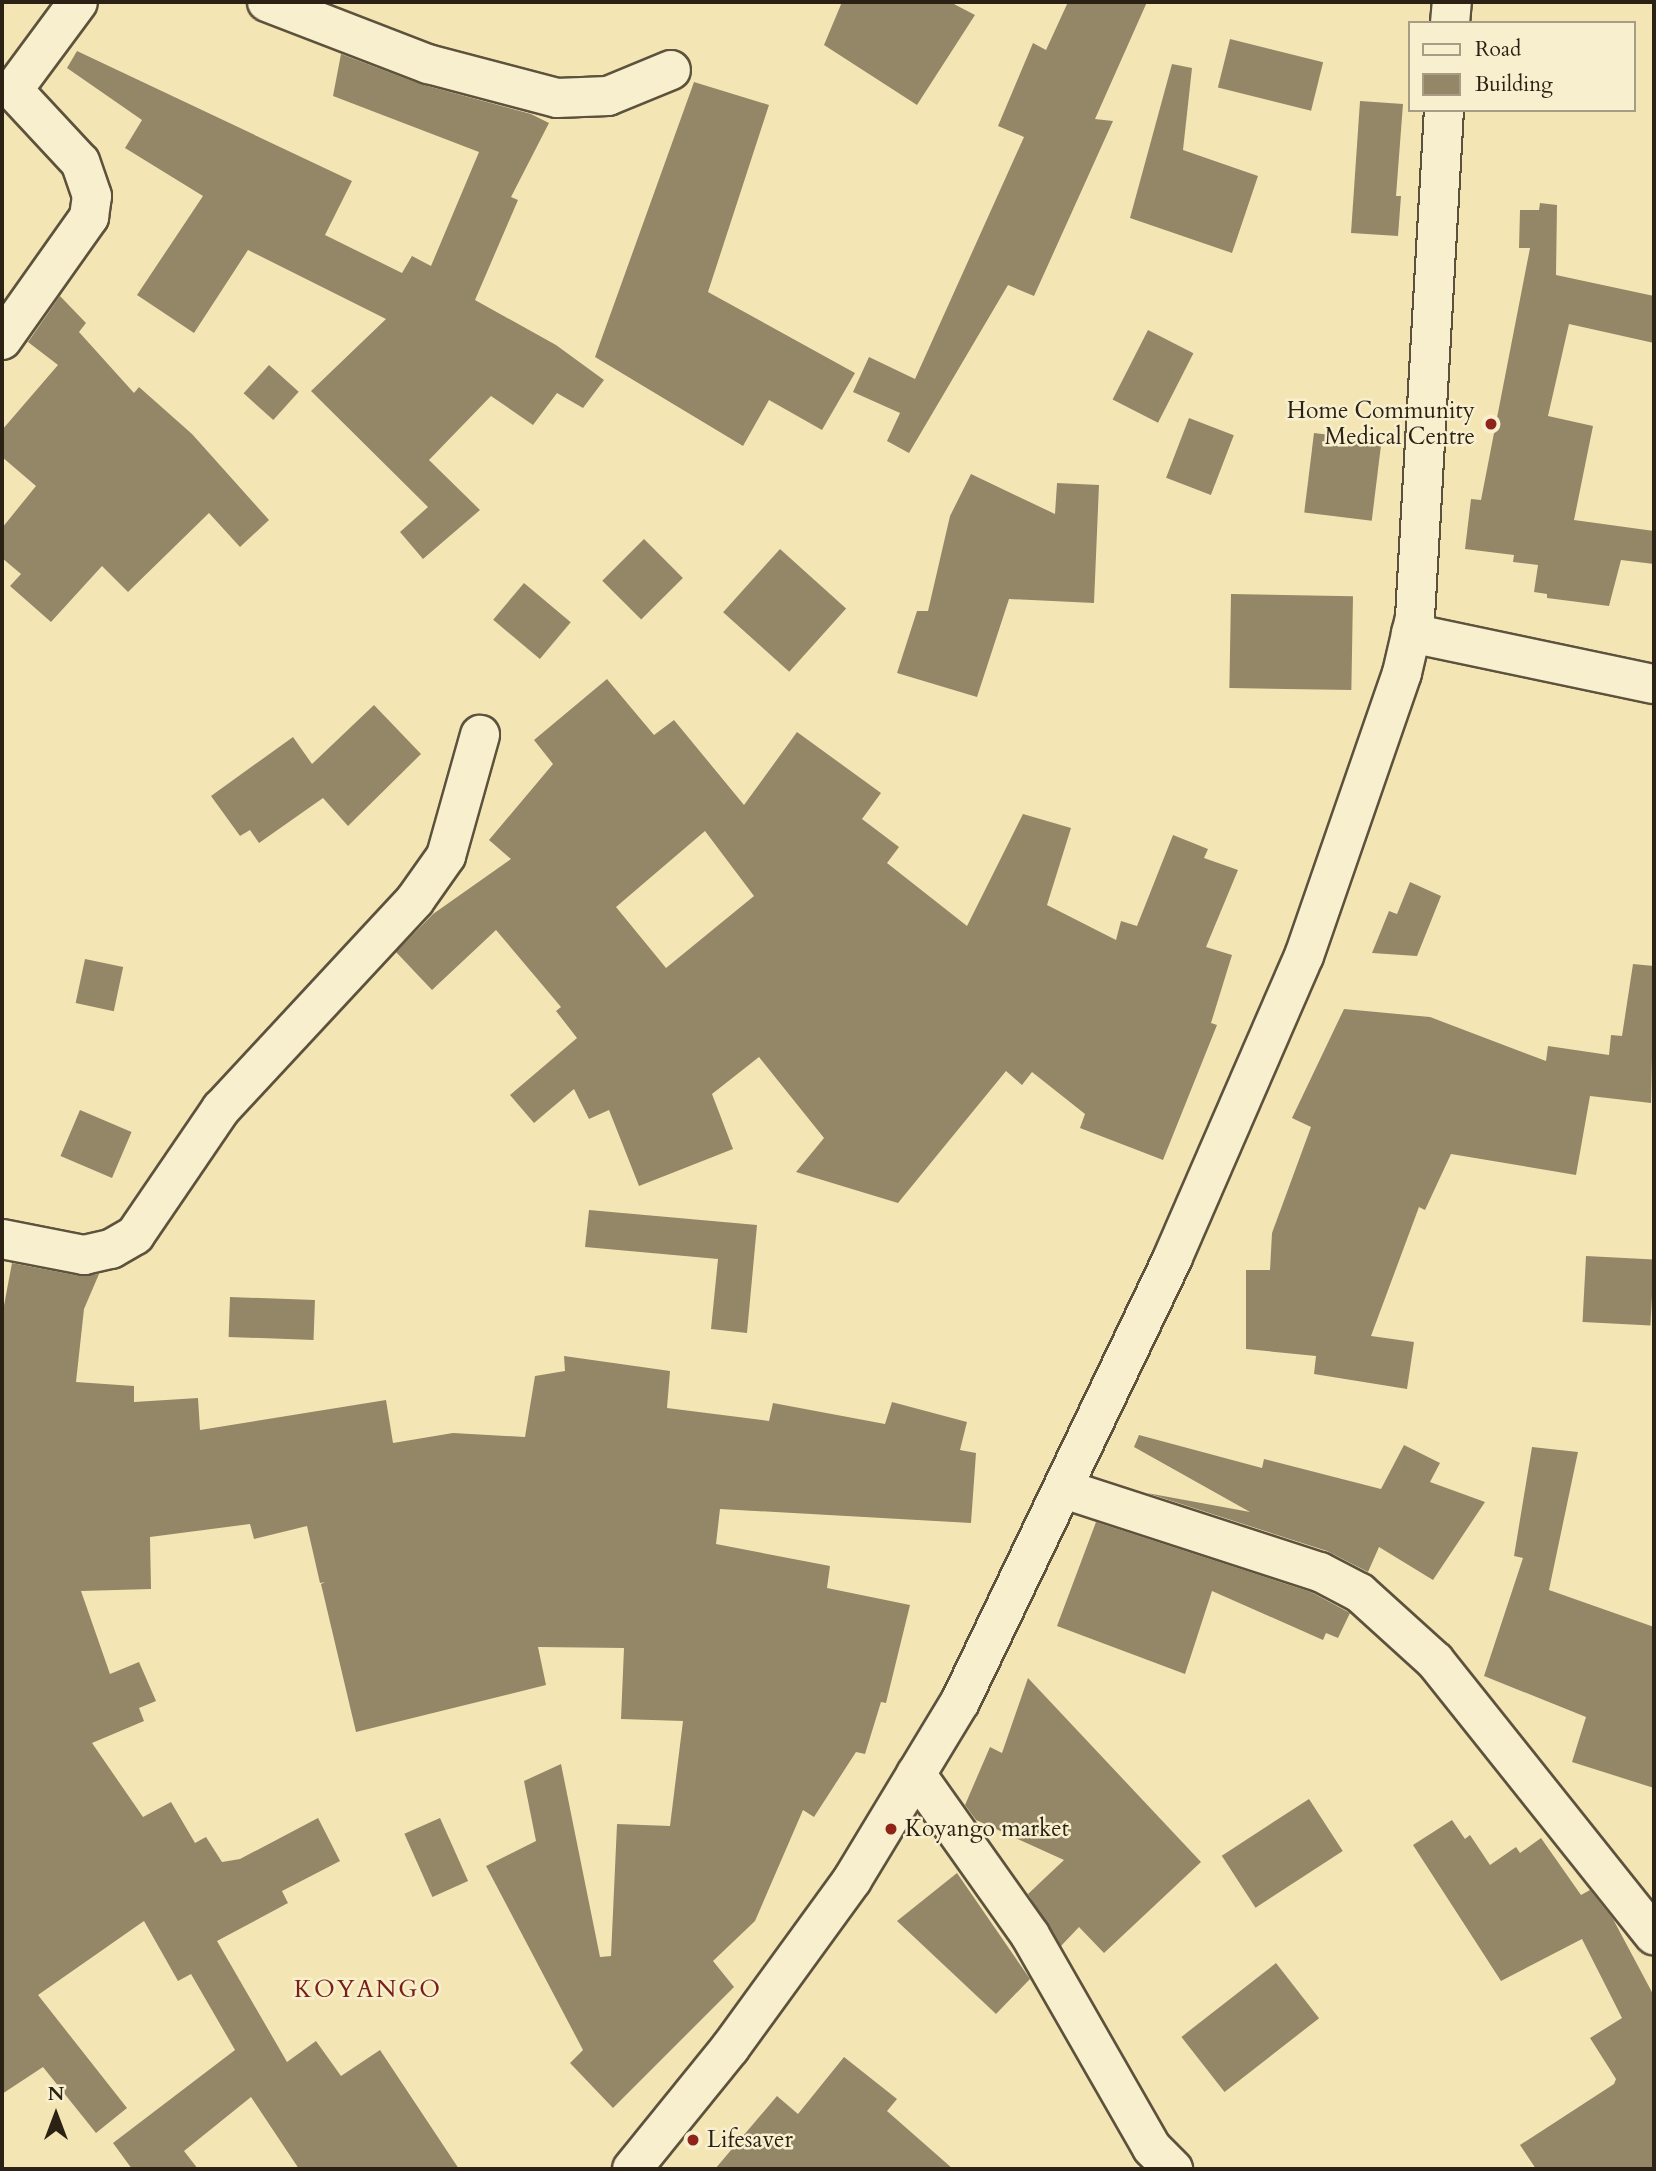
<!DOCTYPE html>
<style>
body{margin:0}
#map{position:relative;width:1656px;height:2171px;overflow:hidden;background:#f4e6b4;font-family:Cardo,serif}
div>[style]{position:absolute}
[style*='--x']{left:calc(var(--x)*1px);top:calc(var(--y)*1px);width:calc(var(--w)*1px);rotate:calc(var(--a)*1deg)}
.building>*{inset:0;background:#948768;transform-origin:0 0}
.roads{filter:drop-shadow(2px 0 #5d523d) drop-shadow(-2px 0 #5d523d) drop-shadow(0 2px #5d523d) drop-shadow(0 -2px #5d523d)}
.street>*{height:38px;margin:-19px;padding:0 19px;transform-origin:19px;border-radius:19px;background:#f8efce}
.secondary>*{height:38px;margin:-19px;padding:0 19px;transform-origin:19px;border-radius:19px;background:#f8efce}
.dots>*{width:19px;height:19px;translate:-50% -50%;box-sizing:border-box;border:4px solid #f8efce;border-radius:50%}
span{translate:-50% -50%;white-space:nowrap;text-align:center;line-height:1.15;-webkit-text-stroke:5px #f8efce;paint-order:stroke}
.poi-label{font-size:23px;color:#2b2115}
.right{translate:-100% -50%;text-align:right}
.left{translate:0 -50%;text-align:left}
.neighbourhood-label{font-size:24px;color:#7a1f14;letter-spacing:2px}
.frame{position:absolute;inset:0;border:4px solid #2b2115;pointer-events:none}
.legend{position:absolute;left:1408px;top:21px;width:228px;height:91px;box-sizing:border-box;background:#f8efce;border:2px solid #a69d84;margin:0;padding:9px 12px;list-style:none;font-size:21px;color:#2b2115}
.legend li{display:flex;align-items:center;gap:14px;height:35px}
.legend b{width:35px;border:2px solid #a69d84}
.north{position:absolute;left:21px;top:2080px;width:70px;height:70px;-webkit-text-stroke:5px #f8efce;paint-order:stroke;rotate:0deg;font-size:19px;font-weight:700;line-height:28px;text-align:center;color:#2b2115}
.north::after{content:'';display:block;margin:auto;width:24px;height:32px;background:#2b2115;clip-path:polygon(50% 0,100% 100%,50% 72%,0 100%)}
</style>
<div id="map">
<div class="building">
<i style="clip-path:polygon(842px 2px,950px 2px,975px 15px,917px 105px,824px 45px)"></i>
<i style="clip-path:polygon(1068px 2px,1147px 2px,1095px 119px,1113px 121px,1034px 296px,1008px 285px,909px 453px,887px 441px,900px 413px,853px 392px,869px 357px,915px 379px,1024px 137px,998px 126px,1033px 43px,1046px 50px)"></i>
<i style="left:1230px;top:39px;width:96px;height:50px;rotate:14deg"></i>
<i style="clip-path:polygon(77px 51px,352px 181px,325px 235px,402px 273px,412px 256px,431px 266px,479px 152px,333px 96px,341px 54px,420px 84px,531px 114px,549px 123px,511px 197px,518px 200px,475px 300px,556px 345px,604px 380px,583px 408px,557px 393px,533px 425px,491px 396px,429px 460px,480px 510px,423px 559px,400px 532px,428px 507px,311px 391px,386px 319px,248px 250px,194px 333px,137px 295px,203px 196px,125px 148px,142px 120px,67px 68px)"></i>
<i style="clip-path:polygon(1172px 64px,1192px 68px,1183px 150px,1258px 176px,1232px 253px,1130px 218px)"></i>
<i style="clip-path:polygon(694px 82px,769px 105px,708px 292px,855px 373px,822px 430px,769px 400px,743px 446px,595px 357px)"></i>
<i style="clip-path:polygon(1360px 101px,1403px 104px,1396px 196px,1401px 196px,1398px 236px,1351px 233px)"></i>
<i style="clip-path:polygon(1540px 203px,1557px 205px,1556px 275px,1654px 296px,1654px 343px,1569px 324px,1548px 416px,1593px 426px,1574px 520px,1654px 531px,1654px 564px,1621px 560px,1609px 606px,1547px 598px,1547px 594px,1534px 592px,1538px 565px,1513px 562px,1514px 555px,1465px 549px,1471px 499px,1481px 500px,1530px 248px,1519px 248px,1520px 210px,1539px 210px)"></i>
<i style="clip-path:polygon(60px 296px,86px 323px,79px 332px,134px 393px,139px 387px,192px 434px,269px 520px,240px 547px,209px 513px,128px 592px,102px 566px,51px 622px,10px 586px,21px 574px,2px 558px,2px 528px,36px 486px,2px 457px,2px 430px,58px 365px,28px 342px)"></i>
<i style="left:1148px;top:330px;width:51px;height:78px;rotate:27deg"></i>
<i style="left:269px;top:365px;width:40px;height:38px;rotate:42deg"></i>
<i style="left:1189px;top:418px;width:48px;height:64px;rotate:21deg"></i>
<i style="left:1314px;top:433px;width:68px;height:80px;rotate:7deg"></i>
<i style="clip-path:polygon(971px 474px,1055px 514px,1057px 483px,1099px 485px,1094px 603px,1009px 599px,977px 697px,897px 673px,917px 611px,928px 611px,950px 516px)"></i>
<i style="left:644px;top:539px;width:55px;height:59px;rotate:45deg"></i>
<i style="left:780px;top:549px;width:89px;height:85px;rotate:42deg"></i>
<i style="left:524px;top:583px;width:61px;height:48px;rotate:40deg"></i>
<i style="left:1231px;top:594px;width:122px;height:94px;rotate:1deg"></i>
<i style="clip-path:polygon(evenodd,607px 679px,654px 735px,674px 720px,744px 805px,797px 732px,881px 793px,862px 819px,899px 847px,887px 863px,967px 926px,1023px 814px,1071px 828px,1047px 905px,1116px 940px,1121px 921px,1137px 926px,1173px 835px,1208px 849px,1204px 858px,1238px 870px,1206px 947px,1232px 955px,1211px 1023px,1217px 1025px,1163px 1160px,1080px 1128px,1085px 1114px,1032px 1072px,1022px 1085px,1006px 1071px,898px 1203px,796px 1172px,824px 1138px,759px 1057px,712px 1094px,733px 1149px,639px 1186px,609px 1110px,589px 1119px,574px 1089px,534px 1123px,510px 1095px,577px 1038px,556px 1011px,561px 1007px,496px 930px,432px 990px,396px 952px,433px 914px,511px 859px,489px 840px,553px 764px,534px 740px,607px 679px,705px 831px,754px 896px,666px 968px,616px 907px,705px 831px)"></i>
<i style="clip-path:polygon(374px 705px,421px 754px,348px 826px,323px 798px,259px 843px,250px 830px,240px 836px,211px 796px,293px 737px,312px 764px)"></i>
<i style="clip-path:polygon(1410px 882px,1441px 896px,1417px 956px,1372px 953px,1389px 911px,1397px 914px)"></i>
<i style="left:85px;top:959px;width:39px;height:45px;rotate:12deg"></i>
<i style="clip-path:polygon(1633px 964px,1654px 966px,1651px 1103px,1590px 1096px,1576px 1175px,1451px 1154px,1425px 1210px,1419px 1207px,1371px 1336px,1414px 1342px,1407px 1389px,1314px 1374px,1316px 1356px,1246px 1349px,1246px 1270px,1270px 1270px,1272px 1233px,1311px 1127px,1292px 1118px,1344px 1009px,1430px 1017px,1546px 1061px,1548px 1046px,1609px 1055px,1611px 1035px,1622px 1036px)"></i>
<i style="left:80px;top:1110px;width:56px;height:50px;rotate:23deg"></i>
<i style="clip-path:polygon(589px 1210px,757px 1225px,747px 1333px,711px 1329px,718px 1259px,585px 1247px)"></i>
<i style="left:1586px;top:1256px;width:68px;height:66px;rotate:3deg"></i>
<i style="clip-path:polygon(12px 1263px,80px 1276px,99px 1274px,84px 1309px,76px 1382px,134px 1386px,134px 1402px,198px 1398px,200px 1430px,386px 1400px,393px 1443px,453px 1433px,525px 1437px,535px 1376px,565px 1371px,564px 1356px,670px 1371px,667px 1408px,769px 1421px,773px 1403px,885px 1424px,892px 1402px,967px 1422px,960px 1450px,976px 1453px,971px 1523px,720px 1509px,716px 1544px,830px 1566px,827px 1588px,910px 1605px,886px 1703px,881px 1702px,865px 1754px,856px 1752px,814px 1817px,803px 1810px,755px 1921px,713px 1961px,734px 1987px,613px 2108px,570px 2063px,583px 2050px,486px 1866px,536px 1841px,524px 1781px,561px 1764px,600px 1957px,611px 1956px,617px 1824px,670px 1826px,683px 1721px,621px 1719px,624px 1648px,538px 1647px,546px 1685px,356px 1732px,321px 1584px,325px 1582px,320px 1583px,307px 1526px,254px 1539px,250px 1524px,150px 1537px,151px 1589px,81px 1591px,110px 1674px,139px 1662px,156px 1701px,139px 1708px,144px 1721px,92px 1743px,143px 1817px,171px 1802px,195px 1843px,206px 1837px,222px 1862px,240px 1859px,318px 1818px,340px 1861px,282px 1891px,288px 1903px,217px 1941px,287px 2062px,316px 2041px,341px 2076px,380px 2050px,459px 2169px,299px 2169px,251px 2097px,184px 2151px,198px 2169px,132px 2169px,113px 2143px,235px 2050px,191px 1974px,178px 1981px,144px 1921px,38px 1995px,127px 2108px,96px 2133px,43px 2067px,2px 2094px,2px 1316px)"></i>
<i style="left:230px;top:1297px;width:85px;height:40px;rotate:2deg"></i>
<i style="clip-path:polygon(1139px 1435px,1262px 1468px,1264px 1459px,1381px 1489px,1404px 1445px,1440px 1463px,1430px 1482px,1485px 1502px,1433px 1580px,1379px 1547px,1368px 1572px,1327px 1551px,1147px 1493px,1250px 1512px,1134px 1447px)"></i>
<i style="clip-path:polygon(1532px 1447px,1578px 1452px,1549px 1590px,1654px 1627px,1654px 1788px,1572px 1762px,1586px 1717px,1484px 1676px,1523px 1558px,1514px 1556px)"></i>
<i style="clip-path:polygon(1096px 1522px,1311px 1592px,1350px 1613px,1338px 1638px,1326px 1633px,1323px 1640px,1212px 1591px,1185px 1674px,1057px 1626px)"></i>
<i style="clip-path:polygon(1028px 1678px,1201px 1862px,1104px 1953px,1079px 1927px,1061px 1946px,1028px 1894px,1064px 1860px,976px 1820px,965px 1805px,990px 1747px,1002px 1753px)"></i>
<i style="left:1309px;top:1799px;width:62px;height:104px;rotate:57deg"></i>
<i style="left:440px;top:1818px;width:69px;height:39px;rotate:66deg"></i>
<i style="clip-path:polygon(1452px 1820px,1465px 1839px,1470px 1835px,1490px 1865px,1516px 1847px,1520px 1853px,1541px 1838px,1581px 1895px,1590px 1890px,1613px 1919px,1654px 1996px,1654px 2169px,1536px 2169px,1520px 2145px,1614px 2084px,1616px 2079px,1590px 2038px,1622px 2018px,1582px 1939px,1501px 1981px,1413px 1845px)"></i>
<i style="clip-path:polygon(957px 1873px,1030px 1979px,996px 2014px,897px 1921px)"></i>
<i style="left:1276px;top:1963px;width:70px;height:120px;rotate:52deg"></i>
<i style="clip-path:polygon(844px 2057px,897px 2099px,887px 2111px,953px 2169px,715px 2169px,777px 2096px,798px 2114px)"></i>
</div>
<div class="roads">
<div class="street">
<i style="--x:267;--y:2;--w:173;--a:21.1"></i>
<i style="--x:428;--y:64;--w:133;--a:14.8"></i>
<i style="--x:557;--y:98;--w:51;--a:-2.2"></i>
<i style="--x:608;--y:96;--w:68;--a:-22.4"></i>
<i style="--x:2;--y:340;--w:151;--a:-54.7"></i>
<i style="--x:89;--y:217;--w:21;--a:-82"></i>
<i style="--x:92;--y:196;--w:36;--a:-109"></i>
<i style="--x:80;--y:162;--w:98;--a:-132.9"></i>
<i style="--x:13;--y:90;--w:109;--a:-53.5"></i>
<i style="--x:1411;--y:633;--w:248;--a:11.9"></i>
<i style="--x:2;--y:1239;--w:84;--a:11"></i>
<i style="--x:84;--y:1255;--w:28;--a:-13"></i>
<i style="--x:111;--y:1249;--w:28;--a:-30"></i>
<i style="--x:135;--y:1235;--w:153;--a:-55.7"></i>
<i style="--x:221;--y:1109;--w:285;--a:-47.1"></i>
<i style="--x:415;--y:900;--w:54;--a:-54.8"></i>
<i style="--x:446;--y:856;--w:126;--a:-74.3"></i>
<i style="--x:1064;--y:1489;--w:269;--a:18"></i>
<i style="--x:1320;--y:1572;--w:45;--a:27.7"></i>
<i style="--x:1360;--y:1593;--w:101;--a:42.2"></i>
<i style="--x:1435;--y:1661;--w:351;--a:51.4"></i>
<i style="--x:916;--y:1774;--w:197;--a:54.7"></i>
<i style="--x:1030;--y:1935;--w:245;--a:60.2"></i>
<i style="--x:1152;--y:2148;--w:30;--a:45"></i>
</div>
<div class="secondary">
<i style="--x:1450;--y:23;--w:21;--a:-85"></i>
<i style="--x:632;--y:2169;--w:156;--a:-51"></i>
<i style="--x:730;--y:2048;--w:208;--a:-54"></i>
<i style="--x:852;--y:1880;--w:208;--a:-58.8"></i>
<i style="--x:960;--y:1702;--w:493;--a:-64.4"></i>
<i style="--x:1173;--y:1257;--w:328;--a:-66.5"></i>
<i style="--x:1304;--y:956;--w:299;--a:-70.9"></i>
<i style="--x:1402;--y:673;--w:57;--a:-76.9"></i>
<i style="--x:1415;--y:617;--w:508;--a:-86.73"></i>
</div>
</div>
<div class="dots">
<i style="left:1491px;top:424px;background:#8f2418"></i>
<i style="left:891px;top:1829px;background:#8f2418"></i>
<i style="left:693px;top:2140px;background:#8f2418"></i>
</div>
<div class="poi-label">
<span class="right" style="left:1475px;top:424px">Home Community<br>Medical Centre</span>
<span class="left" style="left:905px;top:1829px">Koyango market</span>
<span class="left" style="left:707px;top:2140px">Lifesaver</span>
</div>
<div class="neighbourhood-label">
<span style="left:368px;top:1990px">KOYANGO</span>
</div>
<div class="frame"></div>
<ul class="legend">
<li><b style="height:9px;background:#f8efce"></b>Road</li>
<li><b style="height:19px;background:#948768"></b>Building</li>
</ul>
<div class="north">N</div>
</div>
